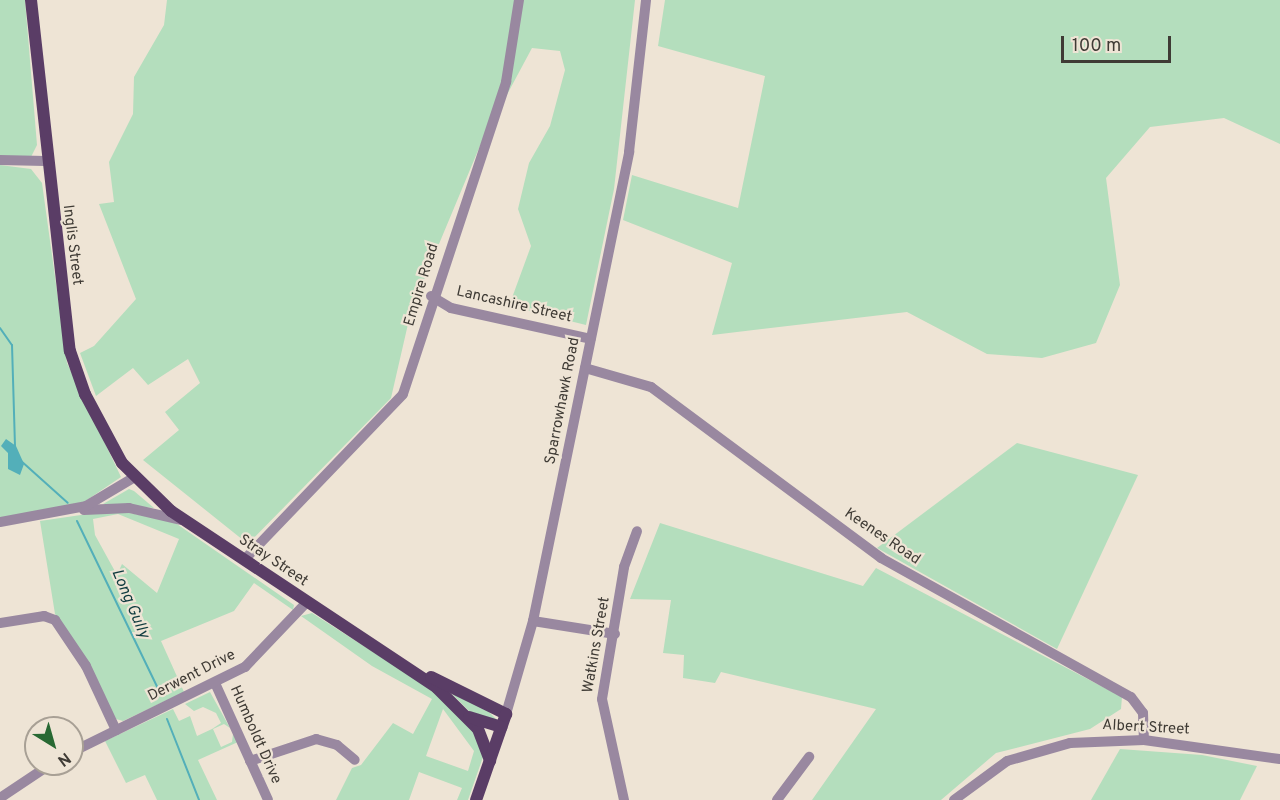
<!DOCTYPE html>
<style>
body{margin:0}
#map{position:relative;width:1280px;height:800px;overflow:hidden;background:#eee4d5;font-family:Overpass,sans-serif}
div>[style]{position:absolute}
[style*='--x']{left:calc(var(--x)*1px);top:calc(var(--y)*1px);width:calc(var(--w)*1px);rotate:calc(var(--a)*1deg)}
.green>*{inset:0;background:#b4debd}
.water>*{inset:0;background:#53afb9}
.stream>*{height:2px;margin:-1px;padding:0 1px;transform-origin:1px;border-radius:1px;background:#53afb9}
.minor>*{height:10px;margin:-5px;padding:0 5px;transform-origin:5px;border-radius:5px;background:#9988a0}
.major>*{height:12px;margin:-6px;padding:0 6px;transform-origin:6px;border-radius:6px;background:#5a3d66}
span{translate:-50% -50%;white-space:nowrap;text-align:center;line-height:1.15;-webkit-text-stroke:4.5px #eee4d5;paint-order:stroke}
.street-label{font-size:15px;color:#3f3b35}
.water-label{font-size:16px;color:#0f3b3f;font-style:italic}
.north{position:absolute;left:24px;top:716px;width:60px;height:60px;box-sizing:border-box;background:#eee4d5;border:2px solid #a8a095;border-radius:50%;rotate:143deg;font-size:16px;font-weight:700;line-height:24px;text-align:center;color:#3f3b35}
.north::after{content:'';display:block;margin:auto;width:21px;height:27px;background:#286933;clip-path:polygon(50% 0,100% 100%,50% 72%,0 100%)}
.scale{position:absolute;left:1061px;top:36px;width:110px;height:27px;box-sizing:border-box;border:3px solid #3f3b35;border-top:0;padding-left:8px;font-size:18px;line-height:21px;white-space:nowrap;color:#3f3b35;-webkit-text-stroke:4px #eee4d5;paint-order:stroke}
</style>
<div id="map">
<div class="green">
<i style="clip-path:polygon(0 0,25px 0,37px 145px,31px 157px,0 156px)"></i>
<i style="clip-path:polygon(167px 0,635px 0,614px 189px,586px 325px,509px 306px,531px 246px,518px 209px,529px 163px,550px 126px,565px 70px,560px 51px,532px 48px,482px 141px,411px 311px,391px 398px,248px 544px,143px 460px,179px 430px,165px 412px,200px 383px,188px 359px,148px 385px,133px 368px,96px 396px,80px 353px,94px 346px,136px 299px,99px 204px,114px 202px,109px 162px,133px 114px,134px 77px,164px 25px)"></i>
<i style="clip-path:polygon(665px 0,1280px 0,1280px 144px,1224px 118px,1150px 127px,1106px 178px,1120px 285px,1096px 343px,1042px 358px,987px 354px,907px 312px,712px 335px,732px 263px,623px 220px,632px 175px,738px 208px,765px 76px,658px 46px)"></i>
<i style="clip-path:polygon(0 165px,31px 169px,42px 183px,67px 363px,121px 477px,84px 502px,0 518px)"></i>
<i style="clip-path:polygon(1017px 443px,1138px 475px,1057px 649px,877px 548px)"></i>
<i style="clip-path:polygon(129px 489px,134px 491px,154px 508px,103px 504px)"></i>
<i style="clip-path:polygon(evenodd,115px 510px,174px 522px,294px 605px,293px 610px,254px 583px,234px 611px,161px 641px,184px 692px,123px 721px,116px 719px,55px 614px,40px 521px,115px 510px,118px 514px,179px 539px,157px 593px,122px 564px,117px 575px,95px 535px,93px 519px,118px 514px)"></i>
<i style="clip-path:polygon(660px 523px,863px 586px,876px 568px,1122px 697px,1121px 709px,1090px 729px,996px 753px,941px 800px,812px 800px,876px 709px,721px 672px,715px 683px,683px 678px,684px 655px,663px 653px,671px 600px,630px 599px)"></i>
<i style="clip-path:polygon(evenodd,312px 613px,434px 691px,473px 729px,483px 757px,468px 800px,457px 800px,462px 788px,419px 772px,409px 800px,336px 800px,352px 768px,361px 765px,393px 723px,413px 734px,432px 699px,372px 666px,301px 616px,312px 613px,443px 709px,474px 751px,468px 771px,426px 756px,443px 709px)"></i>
<i style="clip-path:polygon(448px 690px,486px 709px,498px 721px,471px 713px)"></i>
<i style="clip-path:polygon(210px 692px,230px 728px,224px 724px,213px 729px,221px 747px,232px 742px,233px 734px,238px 742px,198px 760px,217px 800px,157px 800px,145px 775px,126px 783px,105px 741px,173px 709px,179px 721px,190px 716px,197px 736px,212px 729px,221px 723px,216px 713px,203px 707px,194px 711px,185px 704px)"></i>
<i style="clip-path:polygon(1120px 749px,1202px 755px,1257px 766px,1240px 800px,1091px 800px)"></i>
</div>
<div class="water">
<i style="clip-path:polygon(6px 439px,16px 446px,24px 464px,20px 475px,8px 469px,8px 453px,1px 446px)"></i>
</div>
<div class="stream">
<i style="--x:0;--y:328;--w:21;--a:55"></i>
<i style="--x:12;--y:345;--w:101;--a:88.3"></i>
<i style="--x:20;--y:460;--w:64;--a:41.9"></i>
<i style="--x:77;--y:521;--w:193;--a:64.2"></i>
<i style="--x:167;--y:719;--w:87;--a:68.4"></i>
</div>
<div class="minor">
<i style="--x:0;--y:160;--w:45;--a:1.3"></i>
<i style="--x:431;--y:296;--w:23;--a:31"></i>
<i style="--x:451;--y:308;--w:143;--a:12.5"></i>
<i style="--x:585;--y:368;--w:69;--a:16.1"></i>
<i style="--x:651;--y:387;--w:287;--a:36.6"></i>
<i style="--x:881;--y:558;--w:286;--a:29.1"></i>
<i style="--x:1131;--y:697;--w:20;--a:53"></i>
<i style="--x:1143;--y:713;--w:27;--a:88"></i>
<i style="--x:84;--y:510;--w:45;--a:-2.5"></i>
<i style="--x:129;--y:508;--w:53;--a:13"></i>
<i style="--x:0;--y:522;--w:87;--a:-10.5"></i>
<i style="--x:86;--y:506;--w:55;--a:-30.8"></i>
<i style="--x:245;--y:559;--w:228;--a:-46.2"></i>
<i style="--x:403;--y:394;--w:329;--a:-71.7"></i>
<i style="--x:506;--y:82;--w:83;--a:-81"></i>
<i style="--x:533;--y:621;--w:83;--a:9"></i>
<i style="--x:0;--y:623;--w:45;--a:-9"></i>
<i style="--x:44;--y:616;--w:12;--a:20"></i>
<i style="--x:55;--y:620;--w:55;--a:56"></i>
<i style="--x:86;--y:666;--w:71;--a:64.9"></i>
<i style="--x:215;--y:683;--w:128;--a:65.6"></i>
<i style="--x:506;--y:714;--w:97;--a:-73.8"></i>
<i style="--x:533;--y:621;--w:479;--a:-78.4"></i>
<i style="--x:629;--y:152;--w:153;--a:-83.6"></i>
<i style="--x:72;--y:752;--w:193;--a:-26.2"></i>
<i style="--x:245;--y:667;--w:90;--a:-46.4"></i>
<i style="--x:250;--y:761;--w:70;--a:-18.4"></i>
<i style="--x:316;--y:739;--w:22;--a:16"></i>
<i style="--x:337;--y:745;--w:23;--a:40"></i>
<i style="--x:0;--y:798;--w:61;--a:-33.7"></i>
<i style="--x:624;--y:800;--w:103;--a:-102.3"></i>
<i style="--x:602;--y:699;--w:134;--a:-80.5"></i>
<i style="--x:624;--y:567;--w:38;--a:-70"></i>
<i style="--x:777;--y:800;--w:54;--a:-53.3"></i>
<i style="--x:954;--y:800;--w:66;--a:-36.3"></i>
<i style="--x:1007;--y:761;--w:66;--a:-15.9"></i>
<i style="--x:1070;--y:743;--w:74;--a:-2.3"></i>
<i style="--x:1144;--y:740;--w:137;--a:8"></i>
</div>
<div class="major">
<i style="--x:31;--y:0;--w:353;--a:83.7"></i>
<i style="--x:70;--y:351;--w:46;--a:70.8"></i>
<i style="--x:85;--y:394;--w:78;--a:61.8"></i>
<i style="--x:122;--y:463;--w:69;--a:44.4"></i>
<i style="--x:171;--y:511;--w:320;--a:33.6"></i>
<i style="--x:437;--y:688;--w:58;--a:45"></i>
<i style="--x:478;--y:729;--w:34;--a:69"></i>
<i style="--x:431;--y:677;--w:84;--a:26.3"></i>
<i style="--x:506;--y:714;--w:91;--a:109.2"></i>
<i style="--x:469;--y:717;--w:34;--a:17"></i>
</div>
<div class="street-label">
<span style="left:72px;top:245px;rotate:83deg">Inglis Street</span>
<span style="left:422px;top:285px;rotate:-73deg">Empire Road</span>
<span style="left:514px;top:305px;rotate:13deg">Lancashire Street</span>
<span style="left:563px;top:401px;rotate:-79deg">Sparrowhawk Road</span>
<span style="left:882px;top:537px;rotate:34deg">Keenes Road</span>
<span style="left:273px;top:561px;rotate:34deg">Stray Street</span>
<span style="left:597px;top:645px;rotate:-80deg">Watkins Street</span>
<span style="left:192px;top:676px;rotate:-27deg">Derwent Drive</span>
<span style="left:1146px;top:728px;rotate:3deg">Albert Street</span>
<span style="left:255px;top:735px;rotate:66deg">Humboldt Drive</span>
</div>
<div class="water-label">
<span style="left:130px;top:604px;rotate:67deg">Long Gully</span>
</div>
<div class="north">N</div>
<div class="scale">100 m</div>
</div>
